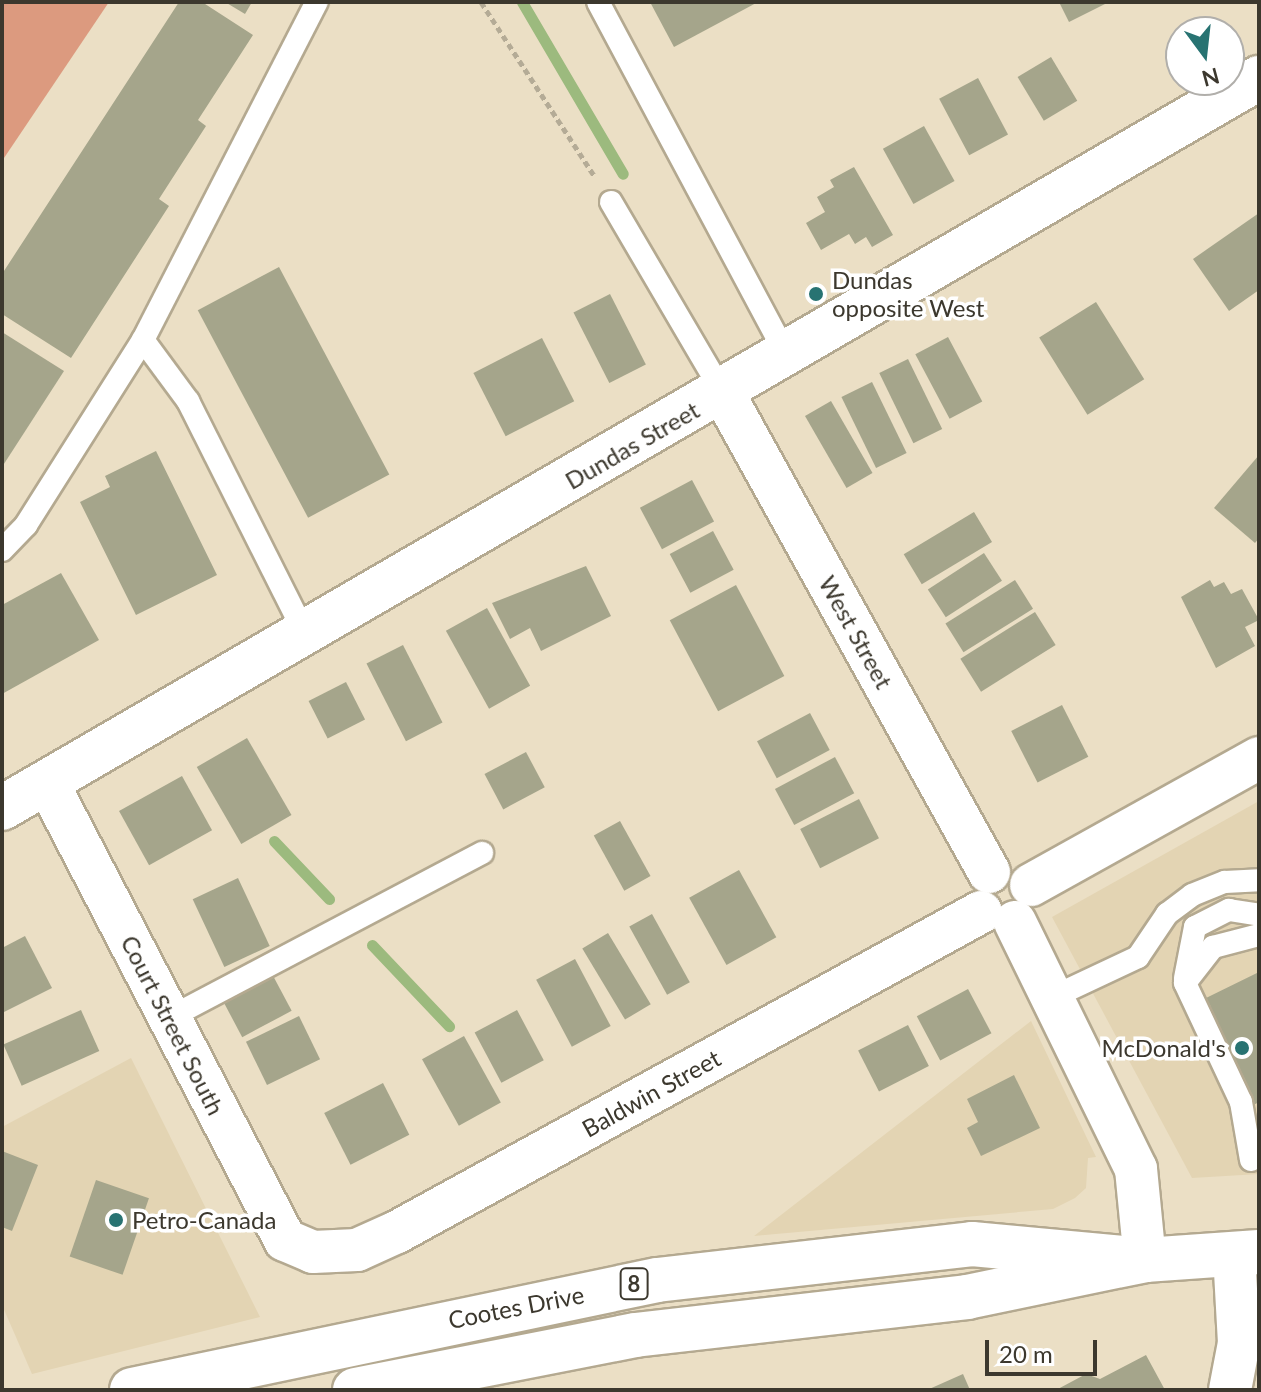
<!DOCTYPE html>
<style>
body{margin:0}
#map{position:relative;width:1261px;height:1392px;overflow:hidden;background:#ebdfc5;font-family:Lato,sans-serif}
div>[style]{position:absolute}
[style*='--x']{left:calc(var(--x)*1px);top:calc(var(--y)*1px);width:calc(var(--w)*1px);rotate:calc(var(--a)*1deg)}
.built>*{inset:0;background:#e3d4b3}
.forest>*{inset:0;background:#dc9a7f}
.stream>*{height:11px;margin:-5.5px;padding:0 5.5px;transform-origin:5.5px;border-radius:5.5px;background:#9cba7e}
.building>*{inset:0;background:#a5a58b;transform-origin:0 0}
.path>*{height:5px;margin-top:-2.5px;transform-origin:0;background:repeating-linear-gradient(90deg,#b4ab96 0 6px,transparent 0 10px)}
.roads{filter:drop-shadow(2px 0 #b4a990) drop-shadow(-2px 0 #b4a990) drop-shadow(0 2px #b4a990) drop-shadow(0 -2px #b4a990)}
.service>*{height:22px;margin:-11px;padding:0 11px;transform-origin:11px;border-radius:11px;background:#fff}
.minor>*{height:42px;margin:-21px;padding:0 21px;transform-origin:21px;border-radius:21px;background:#fff}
.secondary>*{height:44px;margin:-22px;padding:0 22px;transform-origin:22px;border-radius:22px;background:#fff}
.primary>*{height:44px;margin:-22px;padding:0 22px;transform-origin:22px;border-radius:22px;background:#fff}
.dots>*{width:22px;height:22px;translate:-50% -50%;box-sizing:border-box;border:4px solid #fff;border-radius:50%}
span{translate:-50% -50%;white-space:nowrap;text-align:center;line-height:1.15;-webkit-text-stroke:7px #fff;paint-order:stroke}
.shield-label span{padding:2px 6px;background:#fff;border:2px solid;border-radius:6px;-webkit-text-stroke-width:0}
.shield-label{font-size:22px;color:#3c382e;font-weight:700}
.poi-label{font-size:24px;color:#3c382e}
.left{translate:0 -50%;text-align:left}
.right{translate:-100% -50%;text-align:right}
.street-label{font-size:24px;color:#3c382e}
.frame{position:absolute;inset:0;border:4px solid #3c382e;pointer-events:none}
.north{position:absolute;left:1165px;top:16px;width:80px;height:80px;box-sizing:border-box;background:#fff;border:2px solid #b1afab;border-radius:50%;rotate:165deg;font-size:22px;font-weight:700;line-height:32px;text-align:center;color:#3c382e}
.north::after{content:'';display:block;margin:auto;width:28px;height:36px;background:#287372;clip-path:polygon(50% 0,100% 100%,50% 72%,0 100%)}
.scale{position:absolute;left:985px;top:1340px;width:112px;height:36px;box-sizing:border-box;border:4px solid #3c382e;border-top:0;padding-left:10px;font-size:24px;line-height:28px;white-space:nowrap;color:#3c382e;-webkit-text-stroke:6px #fff;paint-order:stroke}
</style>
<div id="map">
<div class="built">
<i style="clip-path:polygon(1259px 801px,1259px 1174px,1192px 1178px,1052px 917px)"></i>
<i style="clip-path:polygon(1031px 1021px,1096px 1157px,1088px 1158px,1086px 1188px,1075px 1198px,1053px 1209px,754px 1236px)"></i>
<i style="clip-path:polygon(131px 1058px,260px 1317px,32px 1374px,2px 1305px,2px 1127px)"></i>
</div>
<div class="forest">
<i style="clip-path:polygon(2px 2px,109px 2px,2px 161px)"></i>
</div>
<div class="stream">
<i style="--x:522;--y:2;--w:199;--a:59.6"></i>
<i style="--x:274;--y:841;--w:80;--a:46.5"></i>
<i style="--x:372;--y:945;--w:112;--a:46.5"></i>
</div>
<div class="building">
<i style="clip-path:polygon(179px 2px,202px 2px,253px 35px,198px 120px,206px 126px,159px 199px,169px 206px,71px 358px,2px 314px,2px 274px)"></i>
<i style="clip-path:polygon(225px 2px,252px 2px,245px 14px)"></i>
<i style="clip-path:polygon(650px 2px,758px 2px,674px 47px)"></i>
<i style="clip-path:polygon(1059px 2px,1109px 2px,1069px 22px)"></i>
<i style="left:1051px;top:57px;width:51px;height:39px;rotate:59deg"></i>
<i style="left:978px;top:78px;width:64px;height:44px;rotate:62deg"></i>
<i style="left:924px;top:126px;width:63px;height:47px;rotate:61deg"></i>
<i style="clip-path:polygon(854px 167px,893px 235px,872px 247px,866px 237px,855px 244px,849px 234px,821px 250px,806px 223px,825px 212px,817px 197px,834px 187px,830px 180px)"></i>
<i style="clip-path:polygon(1259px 213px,1259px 290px,1229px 311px,1193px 259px)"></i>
<i style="left:279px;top:267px;width:235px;height:92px;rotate:62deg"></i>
<i style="left:610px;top:294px;width:79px;height:41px;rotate:63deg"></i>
<i style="left:1096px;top:302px;width:91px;height:67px;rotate:58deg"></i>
<i style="clip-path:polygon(2px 332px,64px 371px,2px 467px)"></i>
<i style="left:948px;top:337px;width:73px;height:37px;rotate:62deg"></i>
<i style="left:542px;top:338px;width:71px;height:77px;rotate:63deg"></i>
<i style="left:908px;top:359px;width:78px;height:32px;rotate:64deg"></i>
<i style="left:872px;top:382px;width:79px;height:34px;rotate:64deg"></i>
<i style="left:831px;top:401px;width:83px;height:30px;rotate:60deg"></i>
<i style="clip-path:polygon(156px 451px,217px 575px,136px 615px,80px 502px,110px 487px,105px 476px)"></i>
<i style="clip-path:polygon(1259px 455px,1259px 538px,1255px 543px,1214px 508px)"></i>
<i style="left:692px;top:480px;width:47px;height:59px;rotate:62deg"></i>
<i style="left:974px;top:512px;width:35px;height:82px;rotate:59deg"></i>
<i style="left:713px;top:531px;width:44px;height:49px;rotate:62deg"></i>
<i style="left:984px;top:553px;width:33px;height:67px;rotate:57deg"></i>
<i style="clip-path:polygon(586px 566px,611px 616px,541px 651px,530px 628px,510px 639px,492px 603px)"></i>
<i style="clip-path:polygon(61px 573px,99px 640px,2px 694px,2px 605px)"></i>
<i style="left:1015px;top:580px;width:34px;height:82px;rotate:58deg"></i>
<i style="clip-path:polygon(1210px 580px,1214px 587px,1224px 582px,1231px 594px,1242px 589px,1259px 620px,1245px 627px,1255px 646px,1216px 668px,1181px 597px)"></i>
<i style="left:736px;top:585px;width:103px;height:75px;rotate:62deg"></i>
<i style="left:487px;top:608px;width:89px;height:47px;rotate:61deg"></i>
<i style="left:1035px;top:612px;width:39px;height:88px;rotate:58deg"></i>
<i style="left:403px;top:645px;width:87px;height:41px;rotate:63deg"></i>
<i style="left:346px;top:682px;width:42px;height:42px;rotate:63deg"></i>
<i style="left:1062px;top:705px;width:58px;height:57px;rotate:63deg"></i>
<i style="left:810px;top:713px;width:42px;height:60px;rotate:62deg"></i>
<i style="left:247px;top:738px;width:89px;height:58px;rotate:60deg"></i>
<i style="left:526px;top:752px;width:40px;height:47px;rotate:62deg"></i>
<i style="left:835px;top:757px;width:41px;height:68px;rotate:62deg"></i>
<i style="left:182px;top:776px;width:62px;height:72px;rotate:61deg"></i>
<i style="left:859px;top:799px;width:44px;height:66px;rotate:63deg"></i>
<i style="left:620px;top:821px;width:63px;height:30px;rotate:61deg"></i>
<i style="left:739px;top:870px;width:77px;height:57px;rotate:61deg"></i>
<i style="left:238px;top:878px;width:75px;height:50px;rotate:65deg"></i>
<i style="left:652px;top:914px;width:78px;height:26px;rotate:61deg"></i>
<i style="left:608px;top:933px;width:83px;height:30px;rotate:59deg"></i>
<i style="clip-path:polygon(25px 936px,52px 988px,2px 1013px,2px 948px)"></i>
<i style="left:575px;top:959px;width:76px;height:44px;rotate:62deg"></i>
<i style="left:271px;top:972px;width:44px;height:56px;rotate:62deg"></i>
<i style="clip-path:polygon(1259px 972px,1259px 1102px,1248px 1108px,1196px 1014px,1211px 1007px,1206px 998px)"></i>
<i style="left:968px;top:989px;width:50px;height:58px;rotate:62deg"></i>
<i style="left:81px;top:1010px;width:45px;height:85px;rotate:66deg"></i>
<i style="left:517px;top:1010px;width:57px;height:48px;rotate:62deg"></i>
<i style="left:299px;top:1016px;width:48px;height:59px;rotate:64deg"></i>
<i style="left:908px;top:1025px;width:46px;height:56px;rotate:63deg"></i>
<i style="left:464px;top:1036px;width:76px;height:48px;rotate:61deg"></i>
<i style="clip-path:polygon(1014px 1075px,1040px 1128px,981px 1156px,967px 1128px,978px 1122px,967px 1099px)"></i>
<i style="left:383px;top:1083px;width:58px;height:66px;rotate:63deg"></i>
<i style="clip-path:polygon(2px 1151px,38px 1165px,12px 1231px,2px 1227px)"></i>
<i style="left:96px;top:1180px;width:56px;height:81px;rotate:19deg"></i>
<i style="clip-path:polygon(1146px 1355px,1165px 1390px,1056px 1390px,1086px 1374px,1100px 1379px)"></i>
<i style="clip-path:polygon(963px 1374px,970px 1390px,927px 1390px)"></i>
</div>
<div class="path">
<i style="--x:481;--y:2;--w:209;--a:56.9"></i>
</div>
<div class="roads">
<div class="service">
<i style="--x:598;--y:2;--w:401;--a:61.9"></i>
<i style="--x:611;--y:202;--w:221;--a:59.6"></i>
<i style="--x:143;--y:340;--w:76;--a:53.6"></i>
<i style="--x:188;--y:401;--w:258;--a:63.3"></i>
<i style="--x:2;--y:550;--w:35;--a:-46"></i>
<i style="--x:26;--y:525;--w:219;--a:-57.7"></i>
<i style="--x:143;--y:340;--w:380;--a:-62.8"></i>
<i style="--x:1185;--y:978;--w:52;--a:-78.9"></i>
<i style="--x:1195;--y:927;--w:38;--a:-27"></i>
<i style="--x:1229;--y:910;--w:30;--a:9"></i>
<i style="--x:1053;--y:997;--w:94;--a:-25.2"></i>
<i style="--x:1138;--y:957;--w:52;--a:-56"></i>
<i style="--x:1167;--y:914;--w:31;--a:-37"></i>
<i style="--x:1192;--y:895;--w:35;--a:-22"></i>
<i style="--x:1225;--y:882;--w:34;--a:-3"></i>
<i style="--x:169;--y:1018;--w:354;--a:-27.8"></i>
<i style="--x:1251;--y:1160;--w:59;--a:-99.8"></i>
<i style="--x:1241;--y:1102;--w:132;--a:-115.2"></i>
<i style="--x:1185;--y:983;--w:46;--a:-52.1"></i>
<i style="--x:1213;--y:947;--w:48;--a:-14.6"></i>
</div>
<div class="minor">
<i style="--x:723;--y:393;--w:548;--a:60.96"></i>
<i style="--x:47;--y:782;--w:516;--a:62.54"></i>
<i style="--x:285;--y:1240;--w:30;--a:23"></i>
<i style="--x:313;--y:1252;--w:44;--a:-2.6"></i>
<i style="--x:357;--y:1250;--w:44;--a:-24.2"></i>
<i style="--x:397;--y:1232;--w:666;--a:-28.72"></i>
<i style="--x:1031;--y:885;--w:261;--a:-29.1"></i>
<i style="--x:1015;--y:922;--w:275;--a:63.9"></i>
<i style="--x:1136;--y:1169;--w:91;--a:84.4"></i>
<i style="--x:1230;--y:1390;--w:48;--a:-79.2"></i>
<i style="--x:1239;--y:1343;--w:89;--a:-93.2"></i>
</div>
<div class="secondary">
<i style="--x:2;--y:808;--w:1454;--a:-30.15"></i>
</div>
<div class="primary">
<i style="--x:132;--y:1390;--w:536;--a:-11.83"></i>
<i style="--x:657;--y:1280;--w:317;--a:-6.5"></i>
<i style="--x:972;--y:1244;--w:174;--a:5.3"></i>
<i style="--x:355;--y:1390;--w:285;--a:-11.1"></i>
<i style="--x:635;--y:1335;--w:334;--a:-6.5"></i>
<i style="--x:967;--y:1297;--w:182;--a:-11.7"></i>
<i style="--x:1145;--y:1260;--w:114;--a:-4"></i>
</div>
</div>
<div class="dots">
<i style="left:816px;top:294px;background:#287372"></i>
<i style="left:1242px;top:1048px;background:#287372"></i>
<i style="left:116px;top:1220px;background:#287372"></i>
</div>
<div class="shield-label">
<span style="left:634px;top:1284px">8</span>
</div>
<div class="poi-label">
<span class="left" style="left:832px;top:294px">Dundas<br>opposite West</span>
<span class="right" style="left:1226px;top:1048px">McDonald's</span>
<span class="left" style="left:132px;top:1220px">Petro-Canada</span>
</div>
<div class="street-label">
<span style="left:632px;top:445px;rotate:-30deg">Dundas Street</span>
<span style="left:856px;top:632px;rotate:61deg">West Street</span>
<span style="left:173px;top:1025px;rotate:63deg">Court Street South</span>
<span style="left:651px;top:1093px;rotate:-29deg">Baldwin Street</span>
<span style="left:516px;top:1307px;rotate:-11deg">Cootes Drive</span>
</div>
<div class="frame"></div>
<div class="north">N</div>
<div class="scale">20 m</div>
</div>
